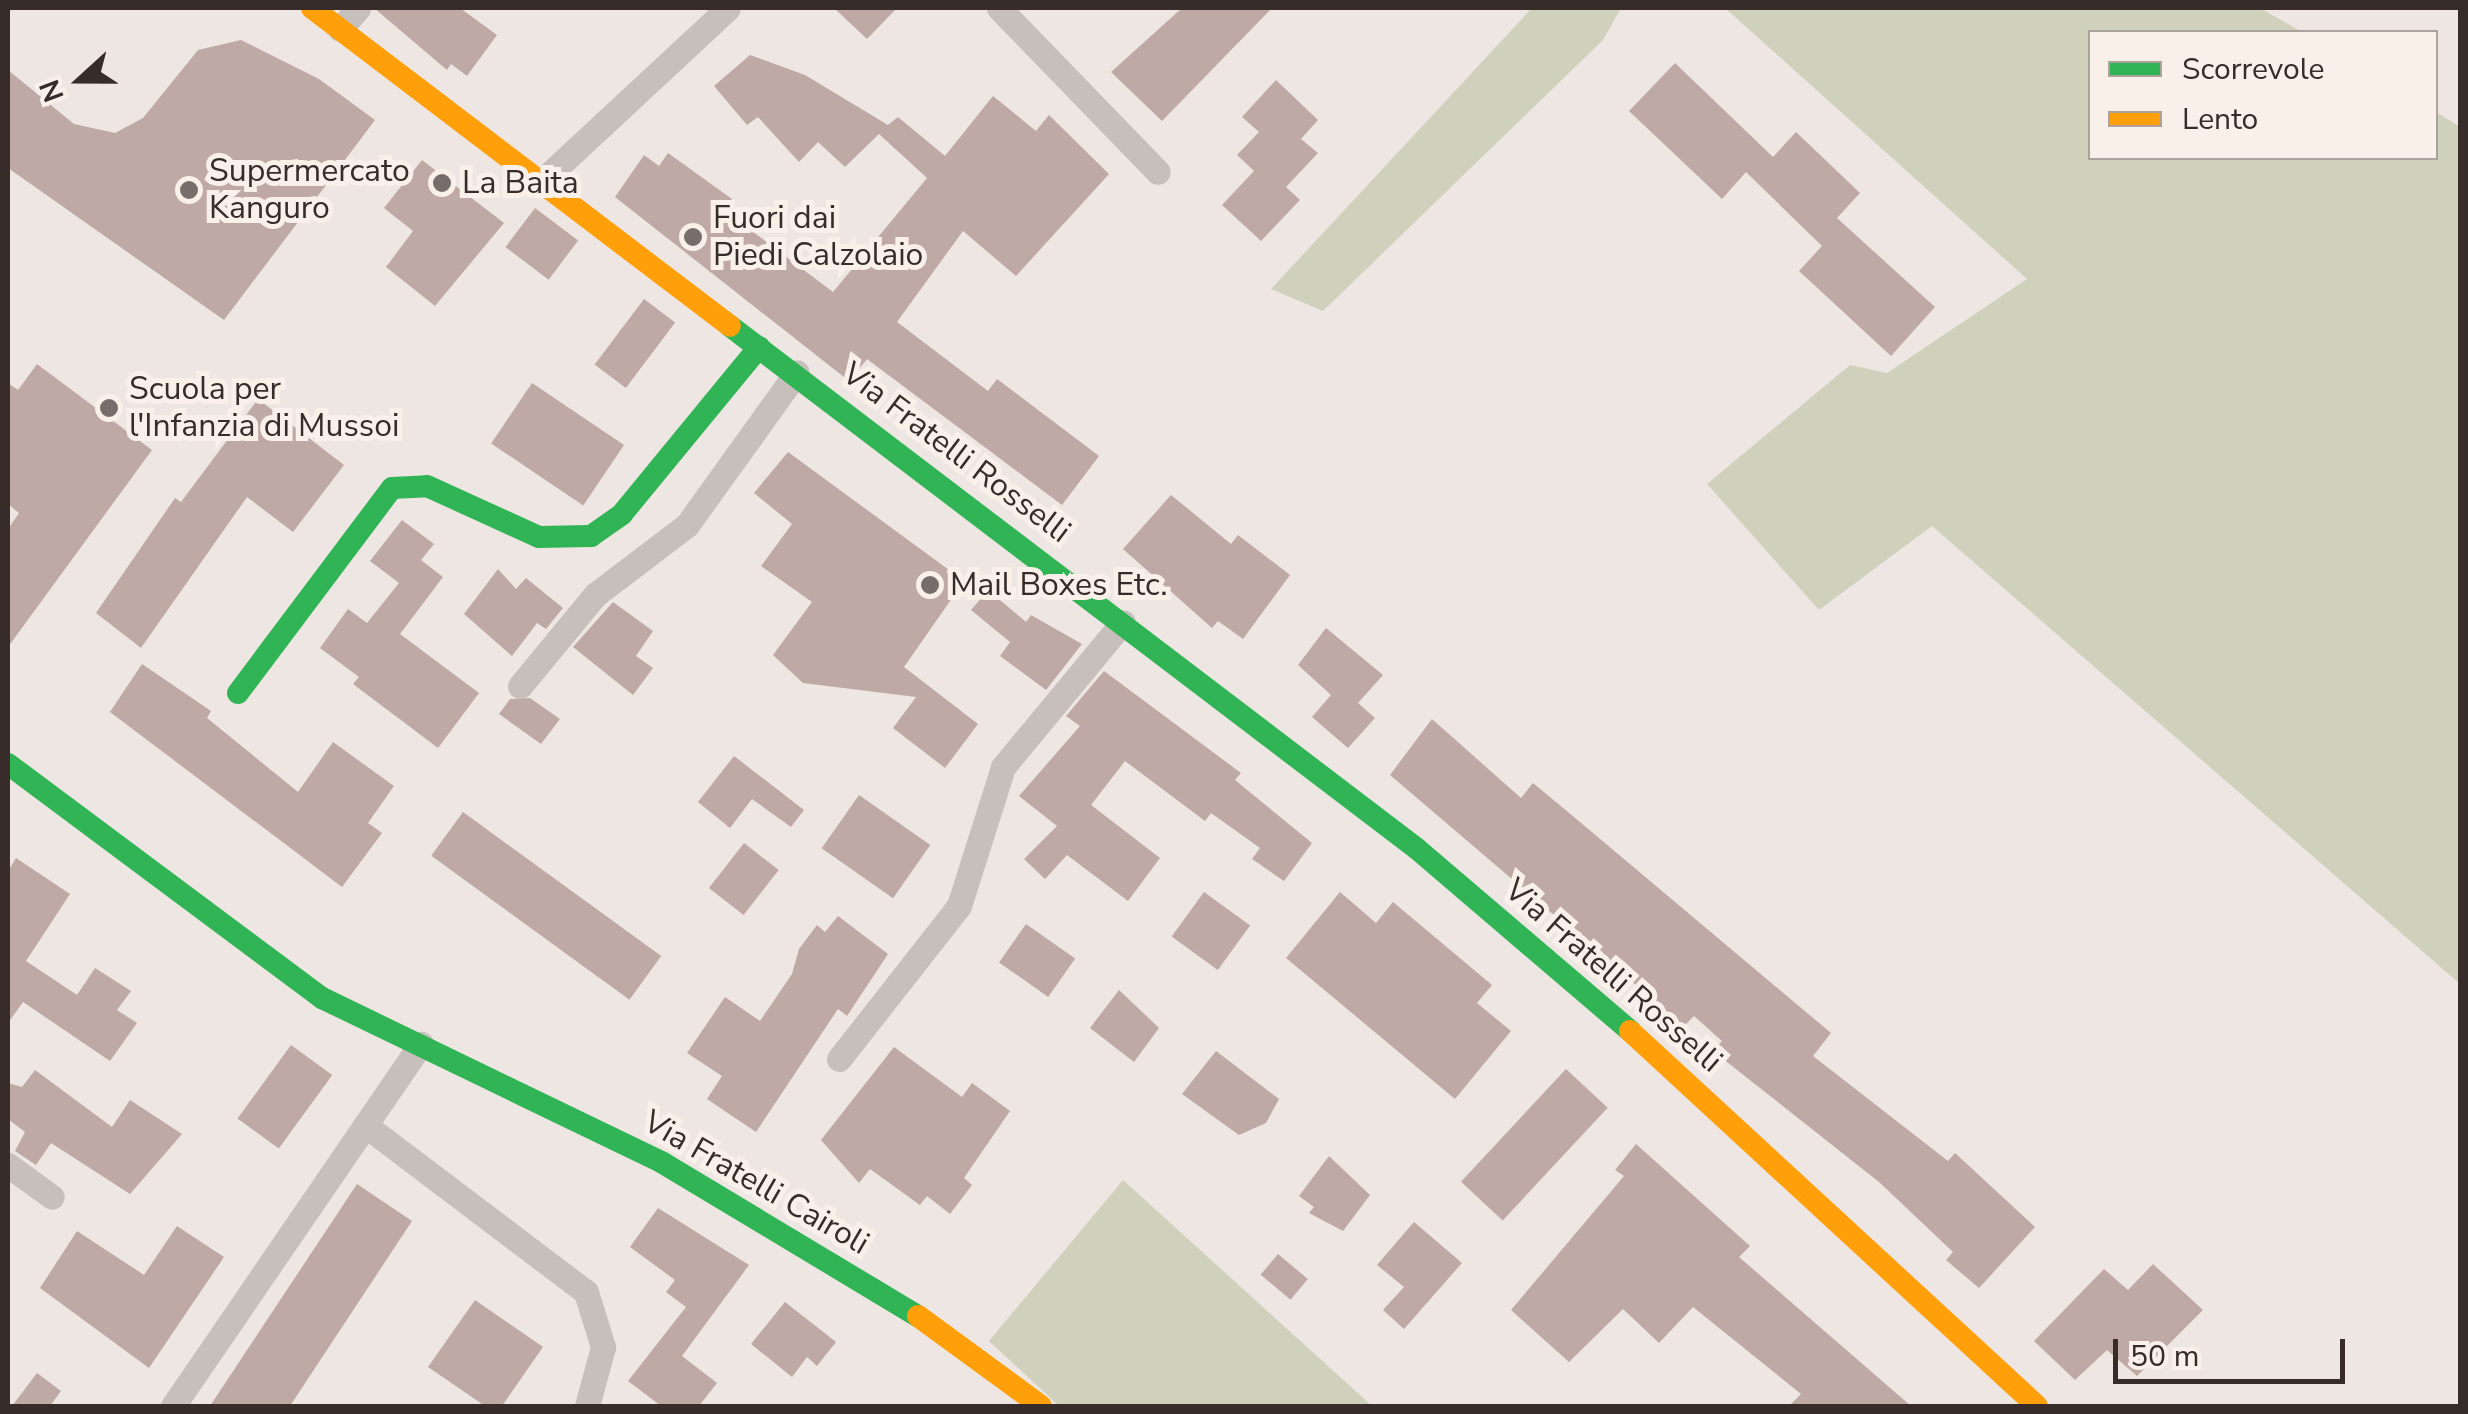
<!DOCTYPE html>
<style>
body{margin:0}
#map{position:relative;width:2468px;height:1414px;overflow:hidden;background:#ede6e2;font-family:"Nunito Sans",sans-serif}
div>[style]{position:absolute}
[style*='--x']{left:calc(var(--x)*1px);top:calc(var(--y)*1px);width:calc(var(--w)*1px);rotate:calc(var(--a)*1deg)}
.green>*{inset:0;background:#d0d1bd}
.building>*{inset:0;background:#bfa9a5;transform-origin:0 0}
.street>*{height:25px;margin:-12.5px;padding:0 12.5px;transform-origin:12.5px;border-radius:12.5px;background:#c6bfbb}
.fast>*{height:22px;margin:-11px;padding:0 11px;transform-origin:11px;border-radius:11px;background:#30b455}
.slow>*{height:22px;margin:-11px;padding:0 11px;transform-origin:11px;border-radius:11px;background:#ff9f0a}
.dots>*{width:28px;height:28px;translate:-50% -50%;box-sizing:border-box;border:5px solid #f9f0ea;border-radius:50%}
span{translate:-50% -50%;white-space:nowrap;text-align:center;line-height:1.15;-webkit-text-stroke:10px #f9f0ea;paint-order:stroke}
.poi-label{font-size:32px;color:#372c29}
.left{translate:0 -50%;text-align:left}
.street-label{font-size:32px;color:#372c29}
.frame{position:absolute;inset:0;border:10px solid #372c29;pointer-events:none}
.legend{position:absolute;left:2088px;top:30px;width:350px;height:130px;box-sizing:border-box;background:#f9f0ea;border:2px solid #aba29d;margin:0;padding:12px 18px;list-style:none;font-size:30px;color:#372c29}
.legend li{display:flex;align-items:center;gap:20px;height:50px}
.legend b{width:50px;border:2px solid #aba29d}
.north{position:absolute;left:30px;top:30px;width:100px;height:100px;-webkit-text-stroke:8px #f9f0ea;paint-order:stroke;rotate:249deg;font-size:28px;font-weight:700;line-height:40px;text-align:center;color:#372c29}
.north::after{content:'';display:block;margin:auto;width:35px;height:45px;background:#372c29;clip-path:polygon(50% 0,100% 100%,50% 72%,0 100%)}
.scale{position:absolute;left:2113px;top:1339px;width:232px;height:45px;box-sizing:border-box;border:5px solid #372c29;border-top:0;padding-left:12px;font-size:30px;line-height:35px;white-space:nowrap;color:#372c29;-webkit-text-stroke:8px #f9f0ea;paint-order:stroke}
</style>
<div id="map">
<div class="green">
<i style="clip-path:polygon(1532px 8px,1621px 8px,1603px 40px,1323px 311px,1271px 289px)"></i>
<i style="clip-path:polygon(1725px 8px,2260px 8px,2302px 32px,2090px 32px,2090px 158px,2436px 158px,2436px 112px,2460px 127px,2460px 984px,1932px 526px,1819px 610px,1707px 484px,1850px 365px,1887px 373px,2027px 279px)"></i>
<i style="clip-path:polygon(1123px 1180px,1372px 1406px,1059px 1406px,989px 1341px)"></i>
</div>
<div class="building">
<i style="clip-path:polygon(374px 8px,460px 8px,497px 35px,467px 76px,451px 64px,447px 70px)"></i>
<i style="clip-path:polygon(834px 8px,897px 8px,867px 39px)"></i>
<i style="clip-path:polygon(1182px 8px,1272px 8px,1162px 121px,1111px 72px)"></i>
<i style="clip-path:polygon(241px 40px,319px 79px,375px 120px,224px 320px,8px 168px,8px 70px,74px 124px,115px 133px,143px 118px,198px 50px)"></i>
<i style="clip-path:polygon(750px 55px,805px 75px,888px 125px,898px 117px,945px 156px,993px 96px,1036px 131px,1049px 115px,1109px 174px,1016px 276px,963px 231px,897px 322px,988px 391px,997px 379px,1099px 456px,1062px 505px,867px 359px,849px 381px,615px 197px,644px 155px,659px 166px,668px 153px,732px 199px,724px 210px,833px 292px,867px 251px,890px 265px,874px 242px,927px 178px,879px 134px,845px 167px,818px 142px,799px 162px,758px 117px,747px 125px,714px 86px)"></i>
<i style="clip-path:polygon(1675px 63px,1773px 157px,1796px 132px,1860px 193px,1837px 218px,1935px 307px,1891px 356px,1799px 271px,1822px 246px,1746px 172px,1722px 199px,1629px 111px)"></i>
<i style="clip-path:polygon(1276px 80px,1318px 120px,1301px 139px,1318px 153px,1286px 187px,1300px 200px,1261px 241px,1222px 205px,1254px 171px,1237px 155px,1259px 132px,1242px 117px)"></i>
<i style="clip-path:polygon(422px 160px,504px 223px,435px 306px,386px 267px,413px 231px,384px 208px)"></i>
<i style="left:535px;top:208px;width:54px;height:49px;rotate:37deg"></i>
<i style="left:644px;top:299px;width:39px;height:82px;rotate:37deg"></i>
<i style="clip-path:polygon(37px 364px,152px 450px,8px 647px,8px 529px,19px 513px,8px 504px,8px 383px,18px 390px)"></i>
<i style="left:532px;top:383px;width:111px;height:73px;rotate:34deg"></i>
<i style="clip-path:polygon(258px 399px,344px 465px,293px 532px,247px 497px,141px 648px,96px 613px,175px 498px,181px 502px)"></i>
<i style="clip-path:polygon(788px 452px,964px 581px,904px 667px,978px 724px,945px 768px,893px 728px,916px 697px,803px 683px,773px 655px,812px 602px,761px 566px,792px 524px,754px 493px)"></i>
<i style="clip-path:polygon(1171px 495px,1231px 544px,1238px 535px,1290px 575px,1243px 639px,1218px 621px,1212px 628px,1123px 549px)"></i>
<i style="clip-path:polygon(402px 520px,434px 544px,421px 560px,443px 577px,400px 634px,479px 693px,438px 748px,353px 684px,359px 677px,320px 648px,348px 609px,367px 623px,399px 583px,370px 561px)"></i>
<i style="clip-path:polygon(498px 569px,516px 589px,526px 578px,563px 608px,546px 629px,537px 623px,512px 656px,464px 614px)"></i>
<i style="clip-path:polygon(988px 590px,1026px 622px,1031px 615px,1082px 644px,1046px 690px,1000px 656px,1010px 642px,971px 610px)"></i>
<i style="clip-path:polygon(613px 602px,653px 631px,636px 656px,653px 668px,633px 695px,573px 647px)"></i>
<i style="clip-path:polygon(1326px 628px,1383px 675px,1358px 703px,1375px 718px,1348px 748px,1312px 717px,1331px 695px,1298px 665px)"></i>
<i style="clip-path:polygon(142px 664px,211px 711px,207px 718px,298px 792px,333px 742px,394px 786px,368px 823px,382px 833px,342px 887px,110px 712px)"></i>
<i style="clip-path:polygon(1104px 671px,1241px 773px,1235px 780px,1312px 843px,1284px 881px,1252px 859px,1260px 848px,1211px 813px,1205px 821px,1125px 761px,1091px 805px,1160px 858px,1128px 901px,1067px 855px,1045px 879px,1024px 859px,1057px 826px,1019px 796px,1080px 726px,1066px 716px)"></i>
<i style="clip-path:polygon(530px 698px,560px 719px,541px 744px,499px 714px,510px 699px)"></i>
<i style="clip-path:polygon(1432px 719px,1521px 798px,1533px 783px,1574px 817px,1831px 1033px,1813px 1056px,1948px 1161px,1955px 1153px,2035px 1227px,1979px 1288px,1946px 1260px,1953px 1252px,1879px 1182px,1713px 1051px,1722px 1041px,1694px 1016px,1684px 1026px,1390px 775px)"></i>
<i style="clip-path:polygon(734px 756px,804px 810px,791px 827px,752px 799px,730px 828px,698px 802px)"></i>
<i style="left:859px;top:795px;width:87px;height:65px;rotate:35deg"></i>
<i style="left:463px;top:812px;width:245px;height:54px;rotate:36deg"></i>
<i style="left:744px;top:843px;width:44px;height:57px;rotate:38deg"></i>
<i style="clip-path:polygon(16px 858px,70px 894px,26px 961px,77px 995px,95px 968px,131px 991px,117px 1010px,137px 1023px,110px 1061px,23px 1002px,8px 1023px,8px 871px)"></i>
<i style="left:1204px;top:892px;width:57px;height:55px;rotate:36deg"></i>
<i style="clip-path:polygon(1340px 892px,1376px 923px,1393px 902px,1492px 985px,1477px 1003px,1511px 1031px,1455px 1099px,1286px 958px)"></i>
<i style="clip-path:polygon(838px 916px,888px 954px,847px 1016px,838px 1009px,756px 1132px,707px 1099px,722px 1076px,687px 1053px,725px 997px,760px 1021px,792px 974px,799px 949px,817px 925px,825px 932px)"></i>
<i style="left:1026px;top:924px;width:60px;height:47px;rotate:35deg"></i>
<i style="clip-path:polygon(1119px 990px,1159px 1028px,1134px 1062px,1090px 1028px)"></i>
<i style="left:291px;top:1045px;width:51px;height:91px;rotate:36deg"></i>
<i style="clip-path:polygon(894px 1047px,962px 1097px,972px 1083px,1010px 1111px,964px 1178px,972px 1185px,950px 1214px,927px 1196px,920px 1205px,870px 1169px,859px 1183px,821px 1140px)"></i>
<i style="clip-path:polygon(1216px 1051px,1279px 1099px,1266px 1123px,1239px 1135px,1182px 1094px)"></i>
<i style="left:1566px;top:1069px;width:57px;height:154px;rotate:43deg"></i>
<i style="clip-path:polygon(35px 1070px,112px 1127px,130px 1100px,182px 1134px,130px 1194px,51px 1143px,36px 1165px,15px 1151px,25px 1132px,8px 1119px,8px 1083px,22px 1087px)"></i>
<i style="clip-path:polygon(1636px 1144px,1750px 1246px,1739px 1257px,1911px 1406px,1789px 1406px,1801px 1394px,1693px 1307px,1659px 1343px,1623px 1309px,1569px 1362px,1511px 1310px,1624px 1176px,1615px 1170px)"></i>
<i style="clip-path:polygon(1329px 1156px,1370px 1195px,1343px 1231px,1309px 1213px,1314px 1207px,1299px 1196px)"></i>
<i style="clip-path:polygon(357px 1184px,412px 1221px,290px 1406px,210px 1406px)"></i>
<i style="clip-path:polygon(658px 1208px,749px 1265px,682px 1356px,717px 1383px,699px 1406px,661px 1406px,628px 1381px,686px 1307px,666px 1292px,675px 1280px,630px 1247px)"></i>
<i style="clip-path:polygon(1414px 1222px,1462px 1263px,1404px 1329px,1383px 1310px,1404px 1287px,1377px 1265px)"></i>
<i style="clip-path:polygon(177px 1226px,224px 1257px,149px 1368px,40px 1288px,77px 1231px,144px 1275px)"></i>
<i style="left:1278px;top:1254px;width:39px;height:27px;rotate:40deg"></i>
<i style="clip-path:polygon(2153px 1264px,2203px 1310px,2137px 1376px,2107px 1350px,2075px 1380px,2034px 1341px,2104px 1269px,2128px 1290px)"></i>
<i style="clip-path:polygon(475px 1300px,543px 1347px,502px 1406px,485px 1406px,428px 1367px)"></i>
<i style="clip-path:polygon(785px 1302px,836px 1342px,817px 1366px,807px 1357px,792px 1377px,751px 1344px)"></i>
<i style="clip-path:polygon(37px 1373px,61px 1391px,50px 1406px,12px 1406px)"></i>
</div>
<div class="street">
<i style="--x:999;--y:8;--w:228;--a:45.9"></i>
<i style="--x:340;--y:29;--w:28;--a:-49"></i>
<i style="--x:541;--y:182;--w:255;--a:-42.9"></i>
<i style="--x:520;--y:686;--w:118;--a:-50.5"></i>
<i style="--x:595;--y:595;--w:116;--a:-37.3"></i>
<i style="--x:687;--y:525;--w:188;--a:-54.3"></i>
<i style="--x:839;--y:1059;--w:194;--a:-51.9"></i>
<i style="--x:959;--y:906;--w:146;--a:-72.4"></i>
<i style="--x:1003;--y:767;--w:188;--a:-50.4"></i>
<i style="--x:365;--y:1125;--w:277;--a:37.1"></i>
<i style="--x:586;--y:1292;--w:58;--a:72.8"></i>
<i style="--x:603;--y:1347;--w:61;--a:105.2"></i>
<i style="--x:8;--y:1165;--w:54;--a:36"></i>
<i style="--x:173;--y:1406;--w:439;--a:-55.6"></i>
</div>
<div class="fast">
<i style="--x:730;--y:326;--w:862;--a:37.27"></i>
<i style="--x:1416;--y:848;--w:282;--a:40.5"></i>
<i style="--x:238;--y:693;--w:256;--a:-53.1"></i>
<i style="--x:392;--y:488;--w:35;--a:-3"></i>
<i style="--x:427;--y:486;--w:123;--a:24.5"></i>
<i style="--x:539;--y:537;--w:52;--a:-1.1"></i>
<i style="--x:591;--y:536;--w:38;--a:-35"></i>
<i style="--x:622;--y:514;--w:216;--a:-50.6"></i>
<i style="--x:8;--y:764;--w:392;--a:36.7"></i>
<i style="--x:322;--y:998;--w:379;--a:25.8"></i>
<i style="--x:663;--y:1163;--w:297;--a:31"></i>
</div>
<div class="slow">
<i style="--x:312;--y:8;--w:525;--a:37.26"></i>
<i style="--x:1630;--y:1031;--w:553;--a:42.66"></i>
<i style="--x:918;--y:1316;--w:152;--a:36.2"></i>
</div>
<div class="dots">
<i style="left:442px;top:183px;background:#776d6a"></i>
<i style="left:189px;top:190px;background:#776d6a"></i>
<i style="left:693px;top:237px;background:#776d6a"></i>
<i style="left:109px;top:408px;background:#776d6a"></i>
<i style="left:930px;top:585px;background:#776d6a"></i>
</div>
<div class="poi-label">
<span class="left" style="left:209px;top:190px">Supermercato<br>Kanguro</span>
<span class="left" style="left:462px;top:183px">La Baita</span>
<span class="left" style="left:713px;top:237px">Fuori dai<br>Piedi Calzolaio</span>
<span class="left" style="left:129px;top:408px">Scuola per<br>l'Infanzia di Mussoi</span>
<span class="left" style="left:950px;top:585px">Mail Boxes Etc.</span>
</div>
<div class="street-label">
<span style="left:956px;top:453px;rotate:37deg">Via Fratelli Rosselli</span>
<span style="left:1613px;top:976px;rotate:41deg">Via Fratelli Rosselli</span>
<span style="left:756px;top:1183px;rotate:30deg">Via Fratelli Cairoli</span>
</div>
<div class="frame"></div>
<ul class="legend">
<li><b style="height:12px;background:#30b455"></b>Scorrevole</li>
<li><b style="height:12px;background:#ff9f0a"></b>Lento</li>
</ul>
<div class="north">N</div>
<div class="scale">50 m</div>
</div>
